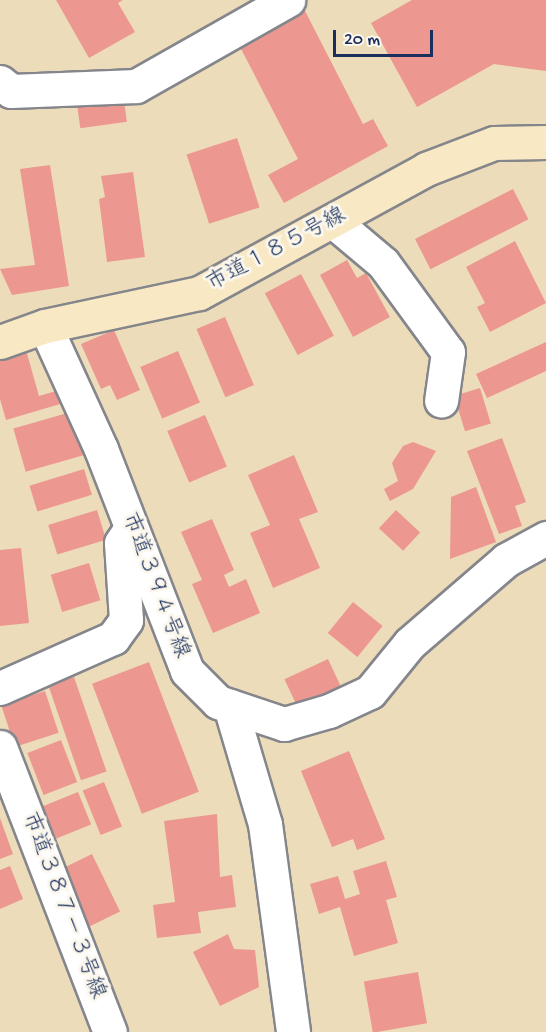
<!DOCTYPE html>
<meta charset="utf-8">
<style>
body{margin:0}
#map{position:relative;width:546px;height:1032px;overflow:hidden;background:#eddcba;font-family:"Gochi Hand","Klee One",sans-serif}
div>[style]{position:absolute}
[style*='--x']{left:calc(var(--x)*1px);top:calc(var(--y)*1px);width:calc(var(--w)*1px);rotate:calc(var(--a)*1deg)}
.building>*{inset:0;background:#ec9790;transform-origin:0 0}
.roads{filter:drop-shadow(2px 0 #84868c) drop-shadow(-2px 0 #84868c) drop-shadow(0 2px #84868c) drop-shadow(0 -2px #84868c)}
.street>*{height:33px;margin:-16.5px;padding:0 16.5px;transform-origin:16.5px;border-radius:16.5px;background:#fff}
.secondary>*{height:33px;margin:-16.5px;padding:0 16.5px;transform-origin:16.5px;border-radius:16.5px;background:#f8e8c3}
span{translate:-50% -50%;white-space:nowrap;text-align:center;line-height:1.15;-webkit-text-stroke:6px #fbf7ec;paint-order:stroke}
.street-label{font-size:22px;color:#1b2f5e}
.scale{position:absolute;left:333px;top:30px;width:100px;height:27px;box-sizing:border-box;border:3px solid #1b2f5e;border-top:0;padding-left:8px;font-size:18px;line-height:21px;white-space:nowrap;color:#1b2f5e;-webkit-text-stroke:4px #fbf7ec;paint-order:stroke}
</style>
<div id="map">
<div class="building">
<i style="clip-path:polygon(56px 0,123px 0,118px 3px,135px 32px,89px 58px)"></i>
<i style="clip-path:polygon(412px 0,546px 0,546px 71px,494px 64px,417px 107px,371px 23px)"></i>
<i style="clip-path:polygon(304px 9px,363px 124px,373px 119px,388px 146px,284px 203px,268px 175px,298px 159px,238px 43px)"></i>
<i style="left:123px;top:94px;width:28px;height:47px;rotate:82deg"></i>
<i style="left:237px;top:138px;width:73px;height:53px;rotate:72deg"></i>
<i style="clip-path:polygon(50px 165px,69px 286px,12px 295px,0 269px,35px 265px,20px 169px)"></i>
<i style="clip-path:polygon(133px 172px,145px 257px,107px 262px,99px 199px,105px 197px,101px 176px)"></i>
<i style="left:513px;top:189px;width:34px;height:110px;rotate:63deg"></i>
<i style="clip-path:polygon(515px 241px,546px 303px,490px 332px,477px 307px,485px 303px,466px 267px)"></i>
<i style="clip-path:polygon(347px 260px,357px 278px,366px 273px,390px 317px,353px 337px,320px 275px)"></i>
<i style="left:301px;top:274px;width:70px;height:41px;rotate:62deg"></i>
<i style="left:225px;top:317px;width:74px;height:31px;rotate:67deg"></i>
<i style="clip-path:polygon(114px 330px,140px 390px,117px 400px,110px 385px,101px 389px,81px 344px)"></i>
<i style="clip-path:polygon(546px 342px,546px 371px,487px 398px,476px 374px)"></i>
<i style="clip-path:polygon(26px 350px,39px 396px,56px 391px,60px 404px,6px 420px,0 399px,0 358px)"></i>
<i style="left:178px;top:351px;width:56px;height:41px;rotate:67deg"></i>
<i style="left:480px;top:388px;width:37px;height:27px;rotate:73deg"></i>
<i style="left:71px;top:412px;width:45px;height:60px;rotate:74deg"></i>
<i style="left:205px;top:415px;width:56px;height:41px;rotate:67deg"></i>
<i style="clip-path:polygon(502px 438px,526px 502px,515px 506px,522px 526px,499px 534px,467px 451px)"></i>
<i style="clip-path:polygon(413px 442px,436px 451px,413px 489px,390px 501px,384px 489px,398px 481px,392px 463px,403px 446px)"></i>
<i style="clip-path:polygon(294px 455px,318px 512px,299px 519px,320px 568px,273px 588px,250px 533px,270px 525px,248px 475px)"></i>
<i style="left:84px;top:469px;width:27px;height:57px;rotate:73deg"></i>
<i style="clip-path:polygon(476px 487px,496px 542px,450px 559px,451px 497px)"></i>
<i style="left:97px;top:510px;width:31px;height:51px;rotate:73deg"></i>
<i style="left:396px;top:510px;width:33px;height:25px;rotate:43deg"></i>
<i style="clip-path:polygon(212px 519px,234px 570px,224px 575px,229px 587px,246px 579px,260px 613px,213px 633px,192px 584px,202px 580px,181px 532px)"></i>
<i style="clip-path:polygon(21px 548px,29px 623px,0 626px,0 550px)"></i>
<i style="left:89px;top:563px;width:39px;height:40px;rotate:73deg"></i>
<i style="left:353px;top:602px;width:38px;height:40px;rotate:39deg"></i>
<i style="left:328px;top:659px;width:35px;height:48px;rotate:65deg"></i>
<i style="left:149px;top:662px;width:139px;height:61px;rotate:69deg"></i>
<i style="left:74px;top:677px;width:100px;height:27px;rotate:71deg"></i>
<i style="left:45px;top:691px;width:44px;height:46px;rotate:72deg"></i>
<i style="left:61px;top:740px;width:45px;height:36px;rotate:69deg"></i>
<i style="clip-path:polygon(349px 751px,385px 839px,357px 850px,353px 839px,332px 847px,301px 771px)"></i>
<i style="left:104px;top:782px;width:48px;height:23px;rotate:68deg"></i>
<i style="left:78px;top:792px;width:35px;height:38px;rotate:68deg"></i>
<i style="clip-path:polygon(217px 814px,220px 877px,232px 875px,236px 907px,198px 912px,201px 933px,157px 938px,153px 905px,175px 902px,164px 821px)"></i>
<i style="clip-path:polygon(0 818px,13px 854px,0 859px)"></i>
<i style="left:92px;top:854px;width:64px;height:38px;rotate:64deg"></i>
<i style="clip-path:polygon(386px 861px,397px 897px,386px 900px,398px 943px,354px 956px,340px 907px,319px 914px,310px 884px,338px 876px,345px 899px,360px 894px,353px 871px)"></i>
<i style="clip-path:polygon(10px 866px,23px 899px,0 909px,0 870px)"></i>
<i style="clip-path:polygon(228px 934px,234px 949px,255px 950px,259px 987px,220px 1006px,193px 952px)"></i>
<i style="left:418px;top:972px;width:52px;height:55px;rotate:80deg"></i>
</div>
<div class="roads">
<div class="street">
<i style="--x:0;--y:82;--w:14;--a:39"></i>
<i style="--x:11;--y:91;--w:125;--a:-2.3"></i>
<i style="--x:136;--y:86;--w:175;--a:-29.5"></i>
<i style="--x:333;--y:221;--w:65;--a:40"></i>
<i style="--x:383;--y:263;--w:110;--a:53.9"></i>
<i style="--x:448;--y:352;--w:49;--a:98.1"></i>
<i style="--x:45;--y:326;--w:135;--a:65.5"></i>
<i style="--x:101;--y:449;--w:238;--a:68.8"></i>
<i style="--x:187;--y:671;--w:44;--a:45"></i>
<i style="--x:218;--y:702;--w:70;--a:18.4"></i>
<i style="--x:284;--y:724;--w:47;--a:-16.1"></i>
<i style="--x:329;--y:711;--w:45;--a:-24.9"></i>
<i style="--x:370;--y:692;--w:63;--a:-50.8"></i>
<i style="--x:410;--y:643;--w:127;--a:-40.8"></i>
<i style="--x:506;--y:560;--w:46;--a:-28.8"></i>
<i style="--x:0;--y:688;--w:124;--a:-23.9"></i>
<i style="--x:113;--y:638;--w:22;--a:-54"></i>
<i style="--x:126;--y:620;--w:77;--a:-93.7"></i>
<i style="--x:121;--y:543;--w:18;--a:-56"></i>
<i style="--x:230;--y:706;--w:123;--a:73.5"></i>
<i style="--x:265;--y:824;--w:210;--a:82.3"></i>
<i style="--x:0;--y:747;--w:305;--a:68.9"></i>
</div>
<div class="secondary">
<i style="--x:0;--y:342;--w:48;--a:-19.6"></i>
<i style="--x:45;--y:326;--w:157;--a:-12.1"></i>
<i style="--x:199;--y:293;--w:259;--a:-28.6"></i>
<i style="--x:426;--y:169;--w:73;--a:-20.9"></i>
<i style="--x:494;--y:143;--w:52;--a:-1.1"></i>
</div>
</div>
<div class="street-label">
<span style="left:277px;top:251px;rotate:-28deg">市道１８５号線</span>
<span style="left:154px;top:586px;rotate:69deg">市道３９４号線</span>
<span style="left:62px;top:906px;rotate:69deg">市道３８７－３号線</span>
</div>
<div class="scale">20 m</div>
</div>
